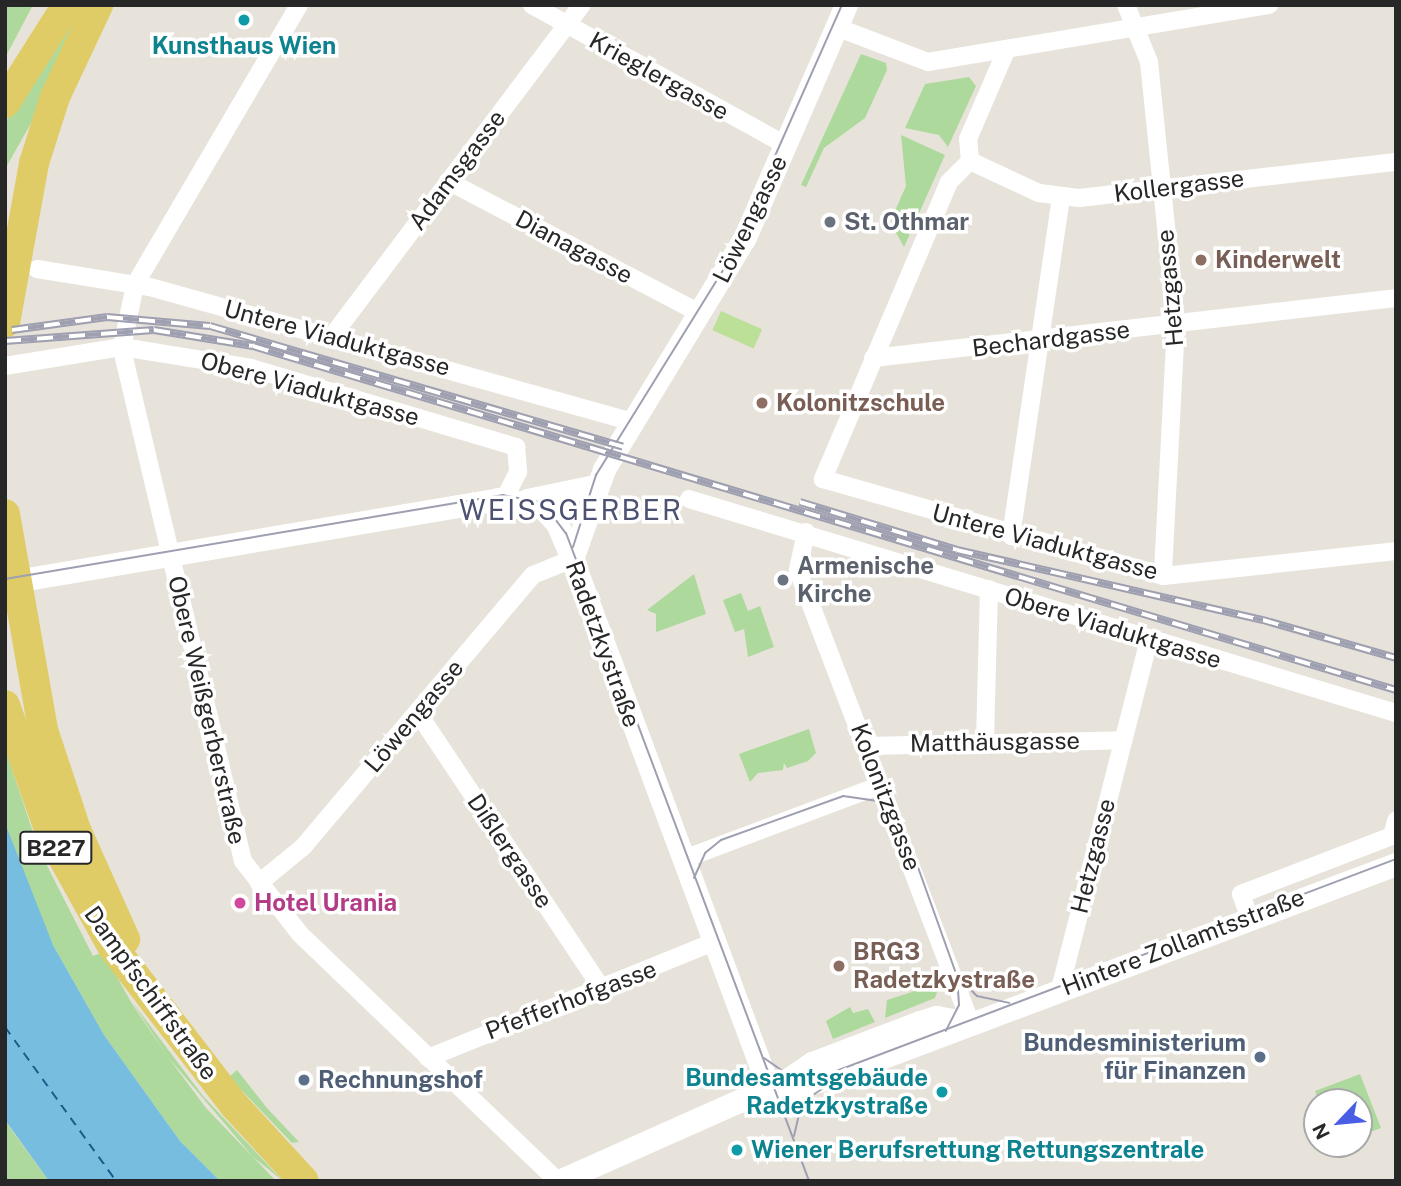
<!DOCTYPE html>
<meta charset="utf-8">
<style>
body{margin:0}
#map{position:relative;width:1401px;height:1186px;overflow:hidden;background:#e8e3da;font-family:"Public Sans",sans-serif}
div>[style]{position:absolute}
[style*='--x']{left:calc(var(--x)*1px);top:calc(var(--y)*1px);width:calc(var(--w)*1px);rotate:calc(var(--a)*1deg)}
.green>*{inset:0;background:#add99c}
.pitch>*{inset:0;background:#bde099;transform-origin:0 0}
.water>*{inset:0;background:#77bde0}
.ferry>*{height:2px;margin-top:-1px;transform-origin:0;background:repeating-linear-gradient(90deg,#1b5b87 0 9px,transparent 0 16px)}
.minor>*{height:18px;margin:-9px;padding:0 9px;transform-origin:9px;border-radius:9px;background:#fff}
.tertiary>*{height:23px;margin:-11.5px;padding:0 11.5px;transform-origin:11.5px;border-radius:11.5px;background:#fff}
.primary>*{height:30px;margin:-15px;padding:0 15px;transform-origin:15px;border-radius:15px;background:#e0cc67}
.tram>*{height:2px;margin:-1px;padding:0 1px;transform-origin:1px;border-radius:1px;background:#9e9fb0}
.rail>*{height:8px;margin-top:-4px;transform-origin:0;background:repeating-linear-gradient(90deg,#fff 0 16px,#9e9fb0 0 32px);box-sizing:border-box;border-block:2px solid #9e9fb0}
.dots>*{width:19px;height:19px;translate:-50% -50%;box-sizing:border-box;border:4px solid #fff;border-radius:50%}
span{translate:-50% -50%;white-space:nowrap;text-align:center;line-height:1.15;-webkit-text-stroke:7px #fff;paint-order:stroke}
.shield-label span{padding:2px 5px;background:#fff;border:2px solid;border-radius:5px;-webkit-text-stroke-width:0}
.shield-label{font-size:23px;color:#272727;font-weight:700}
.culture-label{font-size:24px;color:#0d838f;font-weight:700}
.right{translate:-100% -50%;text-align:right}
.left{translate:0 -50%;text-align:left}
.street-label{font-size:24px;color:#272727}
.worship-label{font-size:24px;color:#5b616d;font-weight:700}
.education-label{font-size:24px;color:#785e54;font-weight:700}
.hotel-label{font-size:24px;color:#b23c85;font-weight:700}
.service-label{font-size:24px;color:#4e5e75;font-weight:700}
.quarter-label{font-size:28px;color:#4d5172;letter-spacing:2px}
.frame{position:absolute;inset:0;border:7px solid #272727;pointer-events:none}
.north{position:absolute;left:1303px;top:1088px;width:70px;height:70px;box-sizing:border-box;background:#fff;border:2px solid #a9a9a9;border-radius:50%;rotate:244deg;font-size:19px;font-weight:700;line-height:28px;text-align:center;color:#272727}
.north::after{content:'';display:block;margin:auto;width:24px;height:32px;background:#4a5de5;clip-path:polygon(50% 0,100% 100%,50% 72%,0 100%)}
</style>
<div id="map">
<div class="green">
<i style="clip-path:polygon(5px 5px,33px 5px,5px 58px)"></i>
<i style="clip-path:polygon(78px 5px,57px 78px,5px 169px,5px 123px)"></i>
<i style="clip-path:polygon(861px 54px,886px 63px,887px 70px,865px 118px,824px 148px,806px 187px,801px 185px)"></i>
<i style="clip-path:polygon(969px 77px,976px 86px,948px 147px,939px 135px,905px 128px,925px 84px)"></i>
<i style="clip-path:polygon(901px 135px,945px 155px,904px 247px,890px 222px,906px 186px)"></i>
<i style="clip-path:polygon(694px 574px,706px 614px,656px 632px,656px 614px,647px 610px)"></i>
<i style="clip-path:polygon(741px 593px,748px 611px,760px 606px,774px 647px,748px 657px,744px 629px,735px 632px,723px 600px)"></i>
<i style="clip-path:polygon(809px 729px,816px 753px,808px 761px,787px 768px,784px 763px,783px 770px,758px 773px,750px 782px,739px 754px)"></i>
<i style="clip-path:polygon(5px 749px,39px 850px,93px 956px,103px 952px,131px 1002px,167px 1056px,133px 1003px,203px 1096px,283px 1181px,253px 1157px,168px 1057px,206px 1108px,276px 1181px,220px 1181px,180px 1141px,104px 1035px,53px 945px,17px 860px,5px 823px)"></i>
<i style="clip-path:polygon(940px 983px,935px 998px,885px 1018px,887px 1000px)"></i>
<i style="clip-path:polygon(850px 1007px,853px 1013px,868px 1009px,875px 1022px,833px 1039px,826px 1021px)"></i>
<i style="clip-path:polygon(237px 1070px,267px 1108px,299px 1142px,292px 1143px,229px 1077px)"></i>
<i style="clip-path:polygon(1360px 1074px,1381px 1128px,1359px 1136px,1359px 1102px,1319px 1102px,1315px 1091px)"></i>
<i style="clip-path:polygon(5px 1120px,13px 1132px,49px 1181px,5px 1181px)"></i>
</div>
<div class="pitch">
<i style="left:721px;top:311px;width:45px;height:21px;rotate:24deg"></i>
</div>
<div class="water">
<i style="clip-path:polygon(5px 823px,53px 945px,104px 1035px,180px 1141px,220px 1181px,49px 1181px,5px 1120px)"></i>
</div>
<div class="ferry">
<i style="--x:5;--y:1027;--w:190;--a:54.2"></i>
</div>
<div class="minor">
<i style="--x:299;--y:5;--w:324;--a:120.4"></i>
<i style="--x:135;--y:285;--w:63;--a:101.8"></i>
<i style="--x:122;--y:347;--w:15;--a:79"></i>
<i style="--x:125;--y:362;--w:513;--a:76.7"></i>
<i style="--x:243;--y:861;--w:93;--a:52"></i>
<i style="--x:300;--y:934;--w:357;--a:43.8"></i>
<i style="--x:532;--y:5;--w:291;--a:28.9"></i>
<i style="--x:1126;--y:5;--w:61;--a:68"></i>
<i style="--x:1149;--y:62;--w:263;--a:84.1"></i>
<i style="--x:1176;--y:324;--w:252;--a:93"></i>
<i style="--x:836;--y:27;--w:98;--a:20.8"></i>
<i style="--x:928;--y:62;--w:346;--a:-9.5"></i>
<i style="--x:970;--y:161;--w:30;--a:135"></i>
<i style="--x:949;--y:182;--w:323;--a:113"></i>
<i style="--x:823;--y:479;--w:354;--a:15.9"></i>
<i style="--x:1163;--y:576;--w:234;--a:-6.1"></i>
<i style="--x:970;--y:161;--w:76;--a:24.9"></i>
<i style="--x:1039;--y:193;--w:40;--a:7.1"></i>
<i style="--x:1079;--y:198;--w:319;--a:-6.5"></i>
<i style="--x:970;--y:161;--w:22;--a:-95"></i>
<i style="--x:968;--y:139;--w:94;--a:-66.7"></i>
<i style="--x:448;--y:181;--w:284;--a:27.7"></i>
<i style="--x:37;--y:269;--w:114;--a:9.1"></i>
<i style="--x:150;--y:287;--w:502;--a:15.62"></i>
<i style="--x:333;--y:335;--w:413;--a:-53"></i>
<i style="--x:873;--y:358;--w:526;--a:-6.54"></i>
<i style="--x:5;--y:366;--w:119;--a:-9.2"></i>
<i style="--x:122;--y:347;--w:131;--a:9.2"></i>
<i style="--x:251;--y:368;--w:277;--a:16.6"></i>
<i style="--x:516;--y:447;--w:25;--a:85"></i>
<i style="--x:518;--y:472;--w:29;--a:117"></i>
<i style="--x:689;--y:499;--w:739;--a:16.84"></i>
<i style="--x:806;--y:532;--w:40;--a:102"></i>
<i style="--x:798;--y:571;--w:484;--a:69.1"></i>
<i style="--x:1011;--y:536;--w:342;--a:-81.6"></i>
<i style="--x:418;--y:713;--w:332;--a:56.3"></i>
<i style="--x:985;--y:741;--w:152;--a:-88.5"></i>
<i style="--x:868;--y:746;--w:255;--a:-1.3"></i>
<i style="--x:684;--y:859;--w:210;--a:-20.6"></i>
<i style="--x:259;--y:883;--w:57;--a:-39.3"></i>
<i style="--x:303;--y:847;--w:356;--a:-49.8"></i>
<i style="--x:533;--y:575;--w:42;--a:-22.3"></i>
<i style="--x:1249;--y:916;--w:23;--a:-110"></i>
<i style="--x:1241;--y:894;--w:162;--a:-21"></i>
<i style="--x:1392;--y:836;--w:16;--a:-75"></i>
<i style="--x:1060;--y:989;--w:359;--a:-75.7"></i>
<i style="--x:428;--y:1058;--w:309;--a:-22.1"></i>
</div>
<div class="tertiary">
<i style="--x:527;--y:500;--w:69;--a:-11.6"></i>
<i style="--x:572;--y:559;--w:96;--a:-70.4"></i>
<i style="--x:604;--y:469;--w:271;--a:-58.7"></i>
<i style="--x:745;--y:237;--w:253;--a:-66.5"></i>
<i style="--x:15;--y:581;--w:490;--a:-9.6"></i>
<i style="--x:498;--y:499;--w:44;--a:9.2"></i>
<i style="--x:541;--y:506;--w:23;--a:47"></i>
<i style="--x:557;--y:523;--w:39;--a:67"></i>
<i style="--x:572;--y:559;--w:568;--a:69.59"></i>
<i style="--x:778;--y:1086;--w:41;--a:-34.1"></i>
<i style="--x:812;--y:1063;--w:116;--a:-20.8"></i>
<i style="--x:920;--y:1022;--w:17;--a:-17"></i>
<i style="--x:936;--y:1017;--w:35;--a:10"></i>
<i style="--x:559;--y:1181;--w:197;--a:-24"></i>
<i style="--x:739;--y:1101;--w:89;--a:-14.3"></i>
<i style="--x:825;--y:1079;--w:610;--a:-20.63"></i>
</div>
<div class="primary">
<i style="--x:5;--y:103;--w:116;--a:-57.7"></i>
<i style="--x:5;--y:323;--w:163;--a:-79.7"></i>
<i style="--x:34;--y:163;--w:69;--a:-72.3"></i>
<i style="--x:55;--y:97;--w:102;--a:-64.9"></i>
<i style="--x:5;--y:514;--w:219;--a:80"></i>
<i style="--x:43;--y:730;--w:105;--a:71.7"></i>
<i style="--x:76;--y:830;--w:120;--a:65.8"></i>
<i style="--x:5;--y:705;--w:141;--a:70.5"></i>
<i style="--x:52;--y:838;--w:124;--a:60.9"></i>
<i style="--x:112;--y:946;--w:200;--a:52.5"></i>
<i style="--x:234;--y:1105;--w:103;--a:47.4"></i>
</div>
<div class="tram">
<i style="--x:573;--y:547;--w:76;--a:-72.3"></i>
<i style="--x:596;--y:475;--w:251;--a:-58.2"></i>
<i style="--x:728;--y:262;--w:281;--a:-66.1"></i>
<i style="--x:5;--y:579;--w:505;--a:-9.57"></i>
<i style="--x:503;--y:495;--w:41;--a:11.3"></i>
<i style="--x:543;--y:503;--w:38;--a:53"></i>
<i style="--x:566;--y:533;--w:692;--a:69.44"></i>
<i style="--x:694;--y:878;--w:27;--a:-66"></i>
<i style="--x:705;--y:853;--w:21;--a:-39"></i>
<i style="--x:721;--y:840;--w:130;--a:-19.8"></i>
<i style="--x:843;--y:796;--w:37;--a:8"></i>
<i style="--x:880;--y:801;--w:39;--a:50"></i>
<i style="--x:905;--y:831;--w:154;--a:70.3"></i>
<i style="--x:957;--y:976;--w:29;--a:86"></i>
<i style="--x:959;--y:1005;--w:29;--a:117"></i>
<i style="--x:959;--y:978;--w:25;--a:45"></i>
<i style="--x:977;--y:996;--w:33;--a:12"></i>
<i style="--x:764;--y:1058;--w:33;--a:35"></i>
<i style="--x:791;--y:1077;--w:32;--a:-2"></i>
<i style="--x:823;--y:1076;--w:613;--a:-20.74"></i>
<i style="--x:794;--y:1136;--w:35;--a:-77"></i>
<i style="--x:802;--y:1102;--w:40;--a:-32.9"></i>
</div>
<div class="rail">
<i style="--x:12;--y:330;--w:96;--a:-7.8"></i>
<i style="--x:107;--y:317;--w:103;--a:5"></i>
<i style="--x:210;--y:326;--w:430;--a:16.3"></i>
<i style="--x:5;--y:341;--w:149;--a:-4.2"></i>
<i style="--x:154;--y:330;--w:100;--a:9.2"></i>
<i style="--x:253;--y:346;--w:1194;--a:16.75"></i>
<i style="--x:800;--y:502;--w:164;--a:17"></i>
<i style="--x:957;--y:550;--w:314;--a:12.9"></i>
<i style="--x:1263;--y:620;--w:138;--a:15.9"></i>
</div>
<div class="dots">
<i style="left:244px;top:20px;background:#0f9aa8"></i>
<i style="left:830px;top:222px;background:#6b7280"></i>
<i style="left:1201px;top:260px;background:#8d6e63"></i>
<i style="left:762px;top:403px;background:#8d6e63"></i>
<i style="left:783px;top:580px;background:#6b7280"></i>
<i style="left:240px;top:903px;background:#d1479c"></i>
<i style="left:839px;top:966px;background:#8d6e63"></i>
<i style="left:1260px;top:1057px;background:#5c6f8a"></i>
<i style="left:304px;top:1080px;background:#5c6f8a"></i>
<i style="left:942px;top:1092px;background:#0f9aa8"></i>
<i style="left:737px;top:1150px;background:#0f9aa8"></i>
</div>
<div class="shield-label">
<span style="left:56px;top:848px">B227</span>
</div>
<div class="culture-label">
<span style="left:244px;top:46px">Kunsthaus Wien</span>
<span class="right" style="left:928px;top:1092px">Bundesamtsgebäude<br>Radetzkystraße</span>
<span class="left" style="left:751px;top:1150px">Wiener Berufsrettung Rettungszentrale</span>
</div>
<div class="street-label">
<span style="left:659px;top:76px;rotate:29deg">Krieglergasse</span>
<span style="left:457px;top:170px;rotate:-53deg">Adamsgasse</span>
<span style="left:1179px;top:186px;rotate:-7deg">Kollergasse</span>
<span style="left:750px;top:219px;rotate:-64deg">Löwengasse</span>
<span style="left:574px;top:247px;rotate:28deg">Dianagasse</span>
<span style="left:1170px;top:288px;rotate:-95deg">Hetzgasse</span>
<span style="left:337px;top:338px;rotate:15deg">Untere Viaduktgasse</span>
<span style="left:1051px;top:339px;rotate:-7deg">Bechardgasse</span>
<span style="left:310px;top:389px;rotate:15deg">Obere Viaduktgasse</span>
<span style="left:1045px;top:542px;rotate:15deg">Untere Viaduktgasse</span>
<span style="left:1113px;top:628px;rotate:17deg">Obere Viaduktgasse</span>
<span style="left:603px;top:644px;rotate:70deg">Radetzkystraße</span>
<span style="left:207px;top:710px;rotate:77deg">Obere Weißgerberstraße</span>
<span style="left:414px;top:716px;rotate:-50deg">Löwengasse</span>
<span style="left:995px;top:742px;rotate:-1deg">Matthäusgasse</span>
<span style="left:886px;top:797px;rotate:69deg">Kolonitzgasse</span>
<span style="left:510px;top:851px;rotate:56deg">Dißlergasse</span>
<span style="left:1093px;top:856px;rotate:-76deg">Hetzgasse</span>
<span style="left:1183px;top:942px;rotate:-21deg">Hintere Zollamtsstraße</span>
<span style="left:151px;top:993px;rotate:54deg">Dampfschiffstraße</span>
<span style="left:571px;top:1000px;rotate:-21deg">Pfefferhofgasse</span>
</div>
<div class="worship-label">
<span class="left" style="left:844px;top:222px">St. Othmar</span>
<span class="left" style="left:797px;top:580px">Armenische<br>Kirche</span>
</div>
<div class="education-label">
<span class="left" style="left:1215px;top:260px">Kinderwelt</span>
<span class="left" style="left:776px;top:403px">Kolonitzschule</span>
<span class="left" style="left:853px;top:966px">BRG3<br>Radetzkystraße</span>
</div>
<div class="hotel-label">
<span class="left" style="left:254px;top:903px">Hotel Urania</span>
</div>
<div class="service-label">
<span class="right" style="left:1246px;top:1057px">Bundesministerium<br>für Finanzen</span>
<span class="left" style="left:318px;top:1080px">Rechnungshof</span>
</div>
<div class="quarter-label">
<span style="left:571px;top:510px">WEISSGERBER</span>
</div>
<div class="frame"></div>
<div class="north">N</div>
</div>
